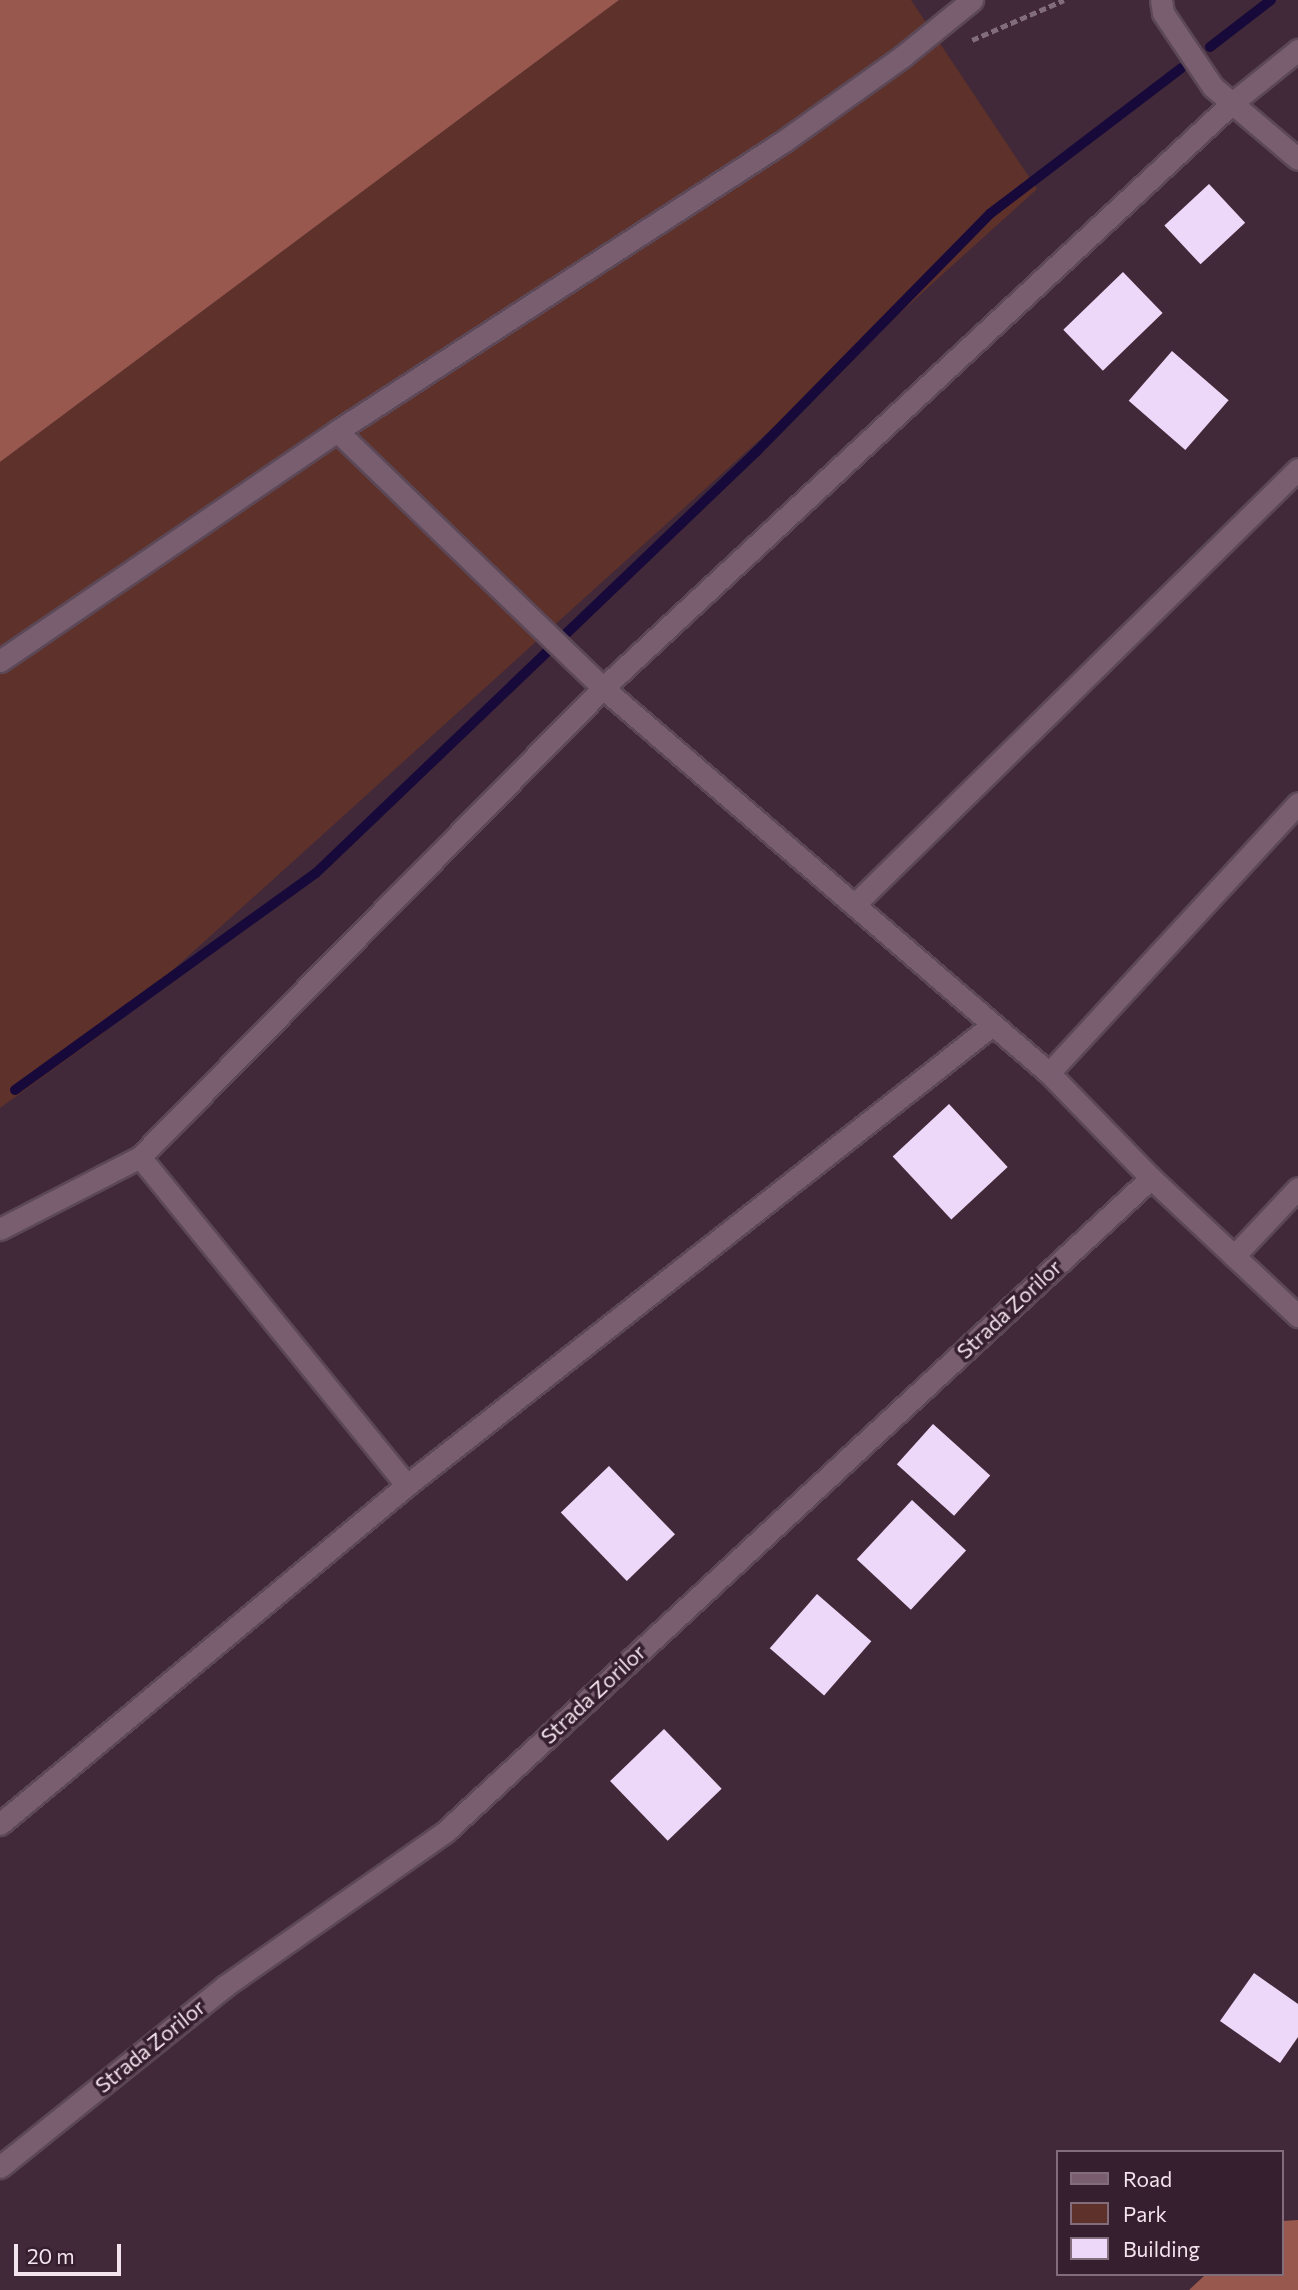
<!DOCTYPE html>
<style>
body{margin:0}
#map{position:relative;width:1298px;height:2290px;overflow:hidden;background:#412939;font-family:Commissioner,sans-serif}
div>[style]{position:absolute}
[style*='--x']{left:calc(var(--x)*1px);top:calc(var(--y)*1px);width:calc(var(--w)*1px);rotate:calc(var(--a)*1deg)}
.green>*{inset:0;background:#5e312b}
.forest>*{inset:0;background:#98584e}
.stream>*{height:10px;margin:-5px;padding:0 5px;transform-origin:5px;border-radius:5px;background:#170a3a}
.building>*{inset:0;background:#eed8fa;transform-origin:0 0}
.path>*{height:4.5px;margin-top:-2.25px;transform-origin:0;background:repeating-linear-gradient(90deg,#826d7b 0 7px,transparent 0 10.5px)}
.roads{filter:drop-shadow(2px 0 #5c4856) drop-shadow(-2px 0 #5c4856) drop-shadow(0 2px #5c4856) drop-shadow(0 -2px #5c4856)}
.minor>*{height:21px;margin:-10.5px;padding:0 10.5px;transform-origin:10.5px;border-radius:10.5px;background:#795e70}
span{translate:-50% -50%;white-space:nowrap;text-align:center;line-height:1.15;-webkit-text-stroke:7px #361f2f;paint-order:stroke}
.street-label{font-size:21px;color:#f4e4ee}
.legend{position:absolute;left:1056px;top:2150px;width:228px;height:126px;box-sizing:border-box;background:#361f2f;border:2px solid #826e7b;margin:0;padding:9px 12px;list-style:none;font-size:21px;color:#f4e4ee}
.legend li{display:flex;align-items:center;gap:14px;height:35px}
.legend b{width:35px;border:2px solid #826e7b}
.scale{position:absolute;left:14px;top:2244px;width:107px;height:32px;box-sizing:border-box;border:4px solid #f4e4ee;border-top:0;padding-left:9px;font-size:21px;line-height:24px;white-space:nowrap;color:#f4e4ee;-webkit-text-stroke:5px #361f2f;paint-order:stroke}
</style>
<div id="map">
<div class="green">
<i style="clip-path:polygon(619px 0,911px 0,1037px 189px,102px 1034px,0 1108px,0 462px)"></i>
</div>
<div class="forest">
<i style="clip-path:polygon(0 0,619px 0,0 462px)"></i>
<i style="clip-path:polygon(1298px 2220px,1298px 2290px,1189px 2290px,1206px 2274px,1282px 2274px,1282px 2221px)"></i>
</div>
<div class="stream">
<i style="--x:1210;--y:47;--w:77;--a:-37.6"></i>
<i style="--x:15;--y:1090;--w:371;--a:-35.8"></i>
<i style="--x:316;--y:873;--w:609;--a:-43.74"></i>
<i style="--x:756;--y:452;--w:335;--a:-45.5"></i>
<i style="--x:991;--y:213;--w:239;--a:-37.3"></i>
</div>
<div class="building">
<i style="left:1209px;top:184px;width:53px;height:61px;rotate:47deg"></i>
<i style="left:1123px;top:272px;width:57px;height:83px;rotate:46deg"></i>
<i style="left:1172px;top:351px;width:75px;height:66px;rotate:41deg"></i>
<i style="left:949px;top:1104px;width:86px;height:77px;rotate:47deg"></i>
<i style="left:933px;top:1424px;width:77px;height:54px;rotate:42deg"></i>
<i style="left:609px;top:1466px;width:95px;height:67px;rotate:46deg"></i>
<i style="left:912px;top:1500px;width:74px;height:81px;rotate:43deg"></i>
<i style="left:817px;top:1594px;width:72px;height:72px;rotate:41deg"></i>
<i style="left:664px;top:1729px;width:83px;height:75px;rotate:46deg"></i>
<i style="clip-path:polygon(1254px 1973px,1298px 2004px,1298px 2037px,1280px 2063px,1220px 2021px)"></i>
</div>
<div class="path">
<i style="--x:972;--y:40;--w:100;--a:-23.5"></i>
</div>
<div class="roads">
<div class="minor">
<i style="--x:1161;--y:0;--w:13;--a:81"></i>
<i style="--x:1163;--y:13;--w:89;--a:56"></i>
<i style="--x:1213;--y:87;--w:111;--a:40.3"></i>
<i style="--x:337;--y:431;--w:370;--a:44"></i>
<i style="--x:603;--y:688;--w:589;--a:40.8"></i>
<i style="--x:1049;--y:1073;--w:146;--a:45.8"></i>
<i style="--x:1151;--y:1178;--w:202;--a:43.2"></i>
<i style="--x:0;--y:661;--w:408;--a:-34.3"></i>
<i style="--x:337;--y:431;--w:533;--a:-32.97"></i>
<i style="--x:784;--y:141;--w:146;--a:-35.5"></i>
<i style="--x:903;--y:56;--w:89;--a:-39.1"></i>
<i style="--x:855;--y:904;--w:621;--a:-44.48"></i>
<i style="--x:1049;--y:1073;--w:367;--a:-47.3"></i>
<i style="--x:140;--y:1157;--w:423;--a:50.9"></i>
<i style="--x:0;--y:1229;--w:157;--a:-27.2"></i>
<i style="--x:140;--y:1157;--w:659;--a:-45.37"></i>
<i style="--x:603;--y:688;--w:859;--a:-42.92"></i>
<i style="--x:1232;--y:103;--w:85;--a:-38.8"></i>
<i style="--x:1234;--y:1256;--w:93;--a:-46.7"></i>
<i style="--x:0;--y:1824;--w:530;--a:-39.79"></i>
<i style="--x:407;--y:1485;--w:743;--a:-38.17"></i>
<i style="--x:0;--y:2167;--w:289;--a:-38.8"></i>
<i style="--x:225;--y:1986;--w:270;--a:-35"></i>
<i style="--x:446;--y:1831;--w:961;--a:-42.81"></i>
</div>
</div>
<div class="street-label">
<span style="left:1009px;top:1309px;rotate:-43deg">Strada Zorilor</span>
<span style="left:593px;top:1694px;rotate:-43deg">Strada Zorilor</span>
<span style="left:150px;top:2046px;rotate:-39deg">Strada Zorilor</span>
</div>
<ul class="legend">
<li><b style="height:9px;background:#795e70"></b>Road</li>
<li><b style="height:19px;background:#5e312b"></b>Park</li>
<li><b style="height:19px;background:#eed8fa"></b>Building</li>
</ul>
<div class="scale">20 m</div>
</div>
